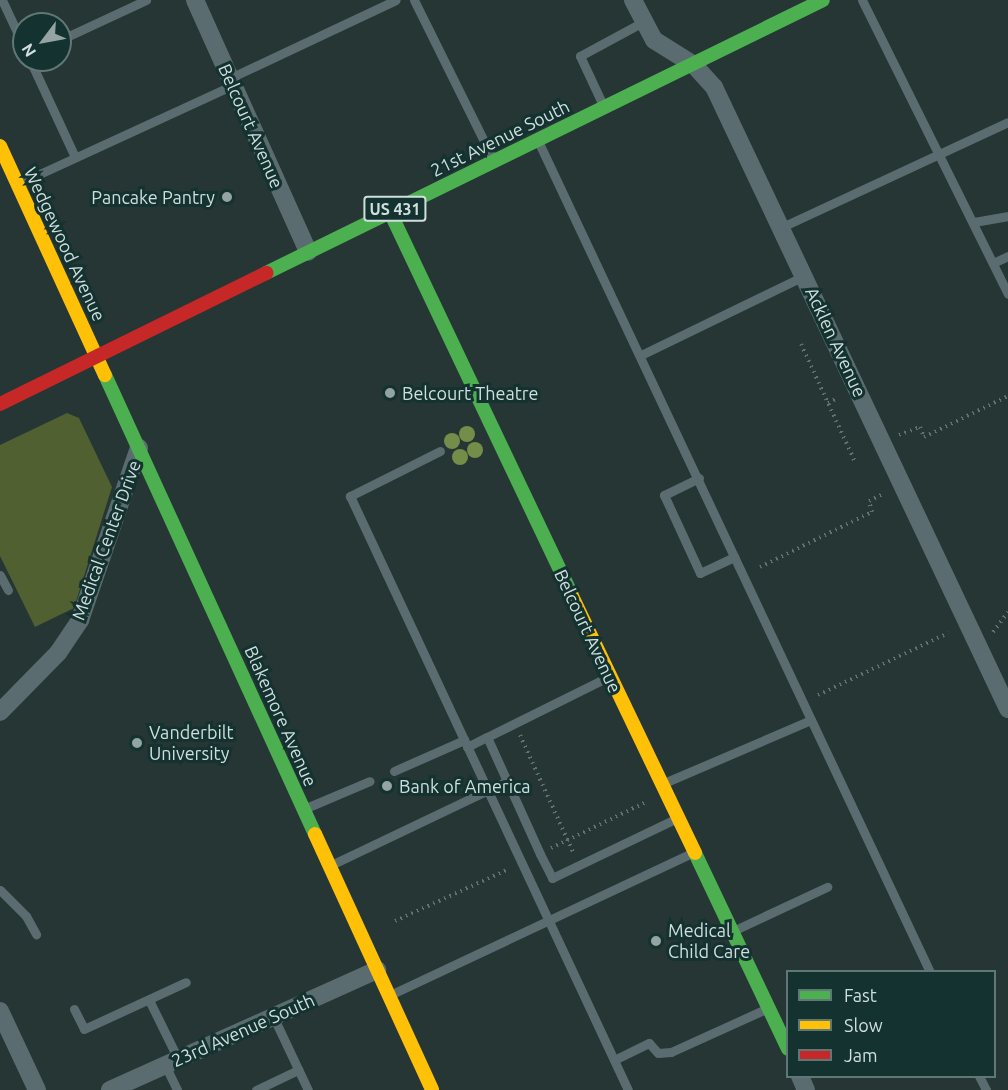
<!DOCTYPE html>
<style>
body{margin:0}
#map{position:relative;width:1008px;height:1090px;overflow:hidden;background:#253635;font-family:Ubuntu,sans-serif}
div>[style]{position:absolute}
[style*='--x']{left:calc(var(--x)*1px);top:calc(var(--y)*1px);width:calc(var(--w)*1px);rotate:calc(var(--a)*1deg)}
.green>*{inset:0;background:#506030}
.path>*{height:4px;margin-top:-2px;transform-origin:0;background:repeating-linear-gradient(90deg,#637173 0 1.5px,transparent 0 6px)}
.lane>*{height:9px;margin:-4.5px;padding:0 4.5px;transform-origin:4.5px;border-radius:4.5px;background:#5b6c70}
.street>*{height:18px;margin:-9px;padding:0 9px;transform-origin:9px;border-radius:9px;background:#5b6c70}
.fast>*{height:14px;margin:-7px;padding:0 7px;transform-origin:7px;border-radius:7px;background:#4caf50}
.slow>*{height:14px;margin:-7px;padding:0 7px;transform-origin:7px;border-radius:7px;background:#ffc107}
.jam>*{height:14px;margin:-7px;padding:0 7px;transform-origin:7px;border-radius:7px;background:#c62828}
.trees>*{width:16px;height:16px;margin:-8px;border-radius:50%;background:#748d49}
.dots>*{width:16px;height:16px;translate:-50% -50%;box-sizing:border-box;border:3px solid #143230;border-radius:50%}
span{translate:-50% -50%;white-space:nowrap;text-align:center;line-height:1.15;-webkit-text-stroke:6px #143230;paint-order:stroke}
.shield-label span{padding:2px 4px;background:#143230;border:2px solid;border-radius:4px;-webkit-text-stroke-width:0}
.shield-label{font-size:16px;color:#cfdfde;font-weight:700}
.street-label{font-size:18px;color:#cfdfde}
.poi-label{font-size:18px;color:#cfdfde}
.right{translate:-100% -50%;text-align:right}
.left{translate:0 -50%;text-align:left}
.legend{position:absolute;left:786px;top:970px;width:210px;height:108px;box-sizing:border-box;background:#143230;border:2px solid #5f7776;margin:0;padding:8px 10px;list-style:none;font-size:18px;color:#cfdfde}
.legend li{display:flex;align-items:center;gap:12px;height:30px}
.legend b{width:30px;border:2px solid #5f7776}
.north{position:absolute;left:12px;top:12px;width:60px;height:60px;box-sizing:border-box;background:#143230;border:2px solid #5f7776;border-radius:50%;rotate:238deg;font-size:16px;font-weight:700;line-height:24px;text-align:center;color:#cfdfde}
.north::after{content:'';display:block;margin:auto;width:21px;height:27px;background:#94a4a3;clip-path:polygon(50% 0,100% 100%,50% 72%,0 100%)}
</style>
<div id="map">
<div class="green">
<i style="clip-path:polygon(67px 413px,79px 418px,112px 487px,74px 608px,35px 627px,0 556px,0 445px)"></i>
</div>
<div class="path">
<i style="--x:801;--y:344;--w:130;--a:65.4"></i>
<i style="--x:828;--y:403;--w:11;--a:-27"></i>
<i style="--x:899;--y:435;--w:22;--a:-21"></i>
<i style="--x:920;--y:427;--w:11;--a:68"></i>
<i style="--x:924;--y:437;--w:93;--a:-26"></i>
<i style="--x:760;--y:567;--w:125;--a:-26.2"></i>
<i style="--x:872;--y:512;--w:11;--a:-105"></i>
<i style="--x:869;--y:501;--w:16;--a:-27"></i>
<i style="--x:993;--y:632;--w:25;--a:-53"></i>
<i style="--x:818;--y:695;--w:144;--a:-25.5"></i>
<i style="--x:520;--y:735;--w:131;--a:65.6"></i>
<i style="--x:551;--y:848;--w:106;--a:-25.8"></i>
<i style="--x:395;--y:921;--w:125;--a:-24.5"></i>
</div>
<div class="lane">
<i style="--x:2;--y:0;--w:52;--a:64.9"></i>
<i style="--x:414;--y:0;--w:178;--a:63.6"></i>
<i style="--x:862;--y:0;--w:328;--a:63.6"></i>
<i style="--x:60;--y:40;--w:95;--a:-24.9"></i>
<i style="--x:30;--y:60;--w:107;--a:65.1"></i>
<i style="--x:230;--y:78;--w:183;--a:-25.2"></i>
<i style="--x:602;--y:103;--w:52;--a:-115.1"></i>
<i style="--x:580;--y:56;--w:72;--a:-28.4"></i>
<i style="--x:539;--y:143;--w:917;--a:64.75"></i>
<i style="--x:20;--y:183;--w:234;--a:-24.7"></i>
<i style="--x:974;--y:222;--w:35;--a:-10"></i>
<i style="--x:782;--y:227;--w:249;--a:-24.9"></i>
<i style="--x:993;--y:263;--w:17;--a:-25"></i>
<i style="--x:641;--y:355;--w:181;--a:-25.9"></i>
<i style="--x:440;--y:451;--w:101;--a:153.4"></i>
<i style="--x:350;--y:496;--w:656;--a:64.92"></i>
<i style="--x:699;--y:478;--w:39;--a:154"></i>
<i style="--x:664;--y:495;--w:86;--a:65.2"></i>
<i style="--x:700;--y:573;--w:38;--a:-25"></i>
<i style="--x:0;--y:575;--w:17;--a:62"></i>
<i style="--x:608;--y:677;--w:135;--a:153.6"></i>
<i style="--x:487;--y:737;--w:128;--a:65.6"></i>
<i style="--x:540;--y:854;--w:27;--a:63"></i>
<i style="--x:552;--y:878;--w:136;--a:-25.6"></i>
<i style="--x:467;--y:747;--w:22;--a:-27"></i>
<i style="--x:394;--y:771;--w:77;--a:-23.9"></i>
<i style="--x:664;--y:783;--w:160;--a:-23.2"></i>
<i style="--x:306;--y:808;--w:69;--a:-22.9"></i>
<i style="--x:331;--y:865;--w:195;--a:-25.5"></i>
<i style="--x:0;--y:890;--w:37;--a:45"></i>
<i style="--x:26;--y:916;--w:21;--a:61"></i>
<i style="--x:735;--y:930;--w:102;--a:-25.1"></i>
<i style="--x:392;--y:994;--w:331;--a:-25.2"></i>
<i style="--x:149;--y:1000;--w:66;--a:63.8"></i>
<i style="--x:74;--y:1009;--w:22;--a:63"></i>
<i style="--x:84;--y:1029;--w:112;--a:-24.7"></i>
<i style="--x:273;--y:1016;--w:82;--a:64.7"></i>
<i style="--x:614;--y:1060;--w:39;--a:-26"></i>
<i style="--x:649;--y:1043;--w:13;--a:48"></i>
<i style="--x:658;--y:1053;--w:13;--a:-4"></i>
<i style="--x:671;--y:1052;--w:104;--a:-24.4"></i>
<i style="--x:165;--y:1065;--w:28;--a:64"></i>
<i style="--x:979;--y:1076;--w:16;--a:63"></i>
<i style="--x:256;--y:1090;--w:47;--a:-25.5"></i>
</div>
<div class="street">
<i style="--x:195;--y:0;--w:276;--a:65.8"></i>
<i style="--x:633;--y:0;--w:45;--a:62.3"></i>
<i style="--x:654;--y:40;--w:47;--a:32"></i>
<i style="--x:694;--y:65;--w:30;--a:48"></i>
<i style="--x:714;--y:87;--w:688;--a:64.7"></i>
<i style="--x:0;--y:712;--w:83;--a:-45.5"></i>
<i style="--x:58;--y:653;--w:40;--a:-56"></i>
<i style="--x:80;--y:620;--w:182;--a:-71.1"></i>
<i style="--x:0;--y:1011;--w:87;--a:64.9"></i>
<i style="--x:800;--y:1076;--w:15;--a:67"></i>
<i style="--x:110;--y:1090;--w:293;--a:-24.2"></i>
</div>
<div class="fast">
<i style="--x:390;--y:212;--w:423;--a:64.6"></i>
<i style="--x:266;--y:273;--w:620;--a:-26.11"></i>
<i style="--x:105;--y:375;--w:505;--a:65.42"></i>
<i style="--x:695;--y:853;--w:217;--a:64.6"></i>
</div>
<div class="slow">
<i style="--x:0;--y:146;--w:252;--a:65.4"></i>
<i style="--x:571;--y:594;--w:287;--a:64.4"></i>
<i style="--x:315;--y:834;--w:281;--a:65.4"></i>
</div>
<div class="jam">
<i style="--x:0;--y:404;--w:297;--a:-26.2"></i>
</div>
<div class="trees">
<i style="left:467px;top:434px"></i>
<i style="left:452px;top:441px"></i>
<i style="left:475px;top:450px"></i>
<i style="left:460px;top:457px"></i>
</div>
<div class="dots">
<i style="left:227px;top:197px;background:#94a4a3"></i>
<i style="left:390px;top:393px;background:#94a4a3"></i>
<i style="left:137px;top:743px;background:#94a4a3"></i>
<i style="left:387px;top:786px;background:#94a4a3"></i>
<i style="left:656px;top:941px;background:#94a4a3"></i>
</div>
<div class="shield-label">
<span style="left:395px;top:209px">US 431</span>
</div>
<div class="street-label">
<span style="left:251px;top:126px;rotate:66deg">Belcourt Avenue</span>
<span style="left:500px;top:138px;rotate:-26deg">21st Avenue South</span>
<span style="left:65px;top:244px;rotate:65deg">Wedgewood Avenue</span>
<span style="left:836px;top:342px;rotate:65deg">Acklen Avenue</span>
<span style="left:106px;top:540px;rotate:-70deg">Medical Center Drive</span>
<span style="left:588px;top:631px;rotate:65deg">Belcourt Avenue</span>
<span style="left:281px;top:716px;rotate:66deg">Blakemore Avenue</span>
<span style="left:243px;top:1030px;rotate:-24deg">23rd Avenue South</span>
</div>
<div class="poi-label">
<span class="right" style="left:215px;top:197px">Pancake Pantry</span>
<span class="left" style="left:402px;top:393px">Belcourt Theatre</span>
<span class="left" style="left:149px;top:743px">Vanderbilt<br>University</span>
<span class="left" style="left:399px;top:786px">Bank of America</span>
<span class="left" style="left:668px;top:941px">Medical<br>Child Care</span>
</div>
<ul class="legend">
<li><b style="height:8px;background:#4caf50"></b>Fast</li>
<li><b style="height:8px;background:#ffc107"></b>Slow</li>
<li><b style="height:8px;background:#c62828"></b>Jam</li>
</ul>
<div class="north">N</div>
</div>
